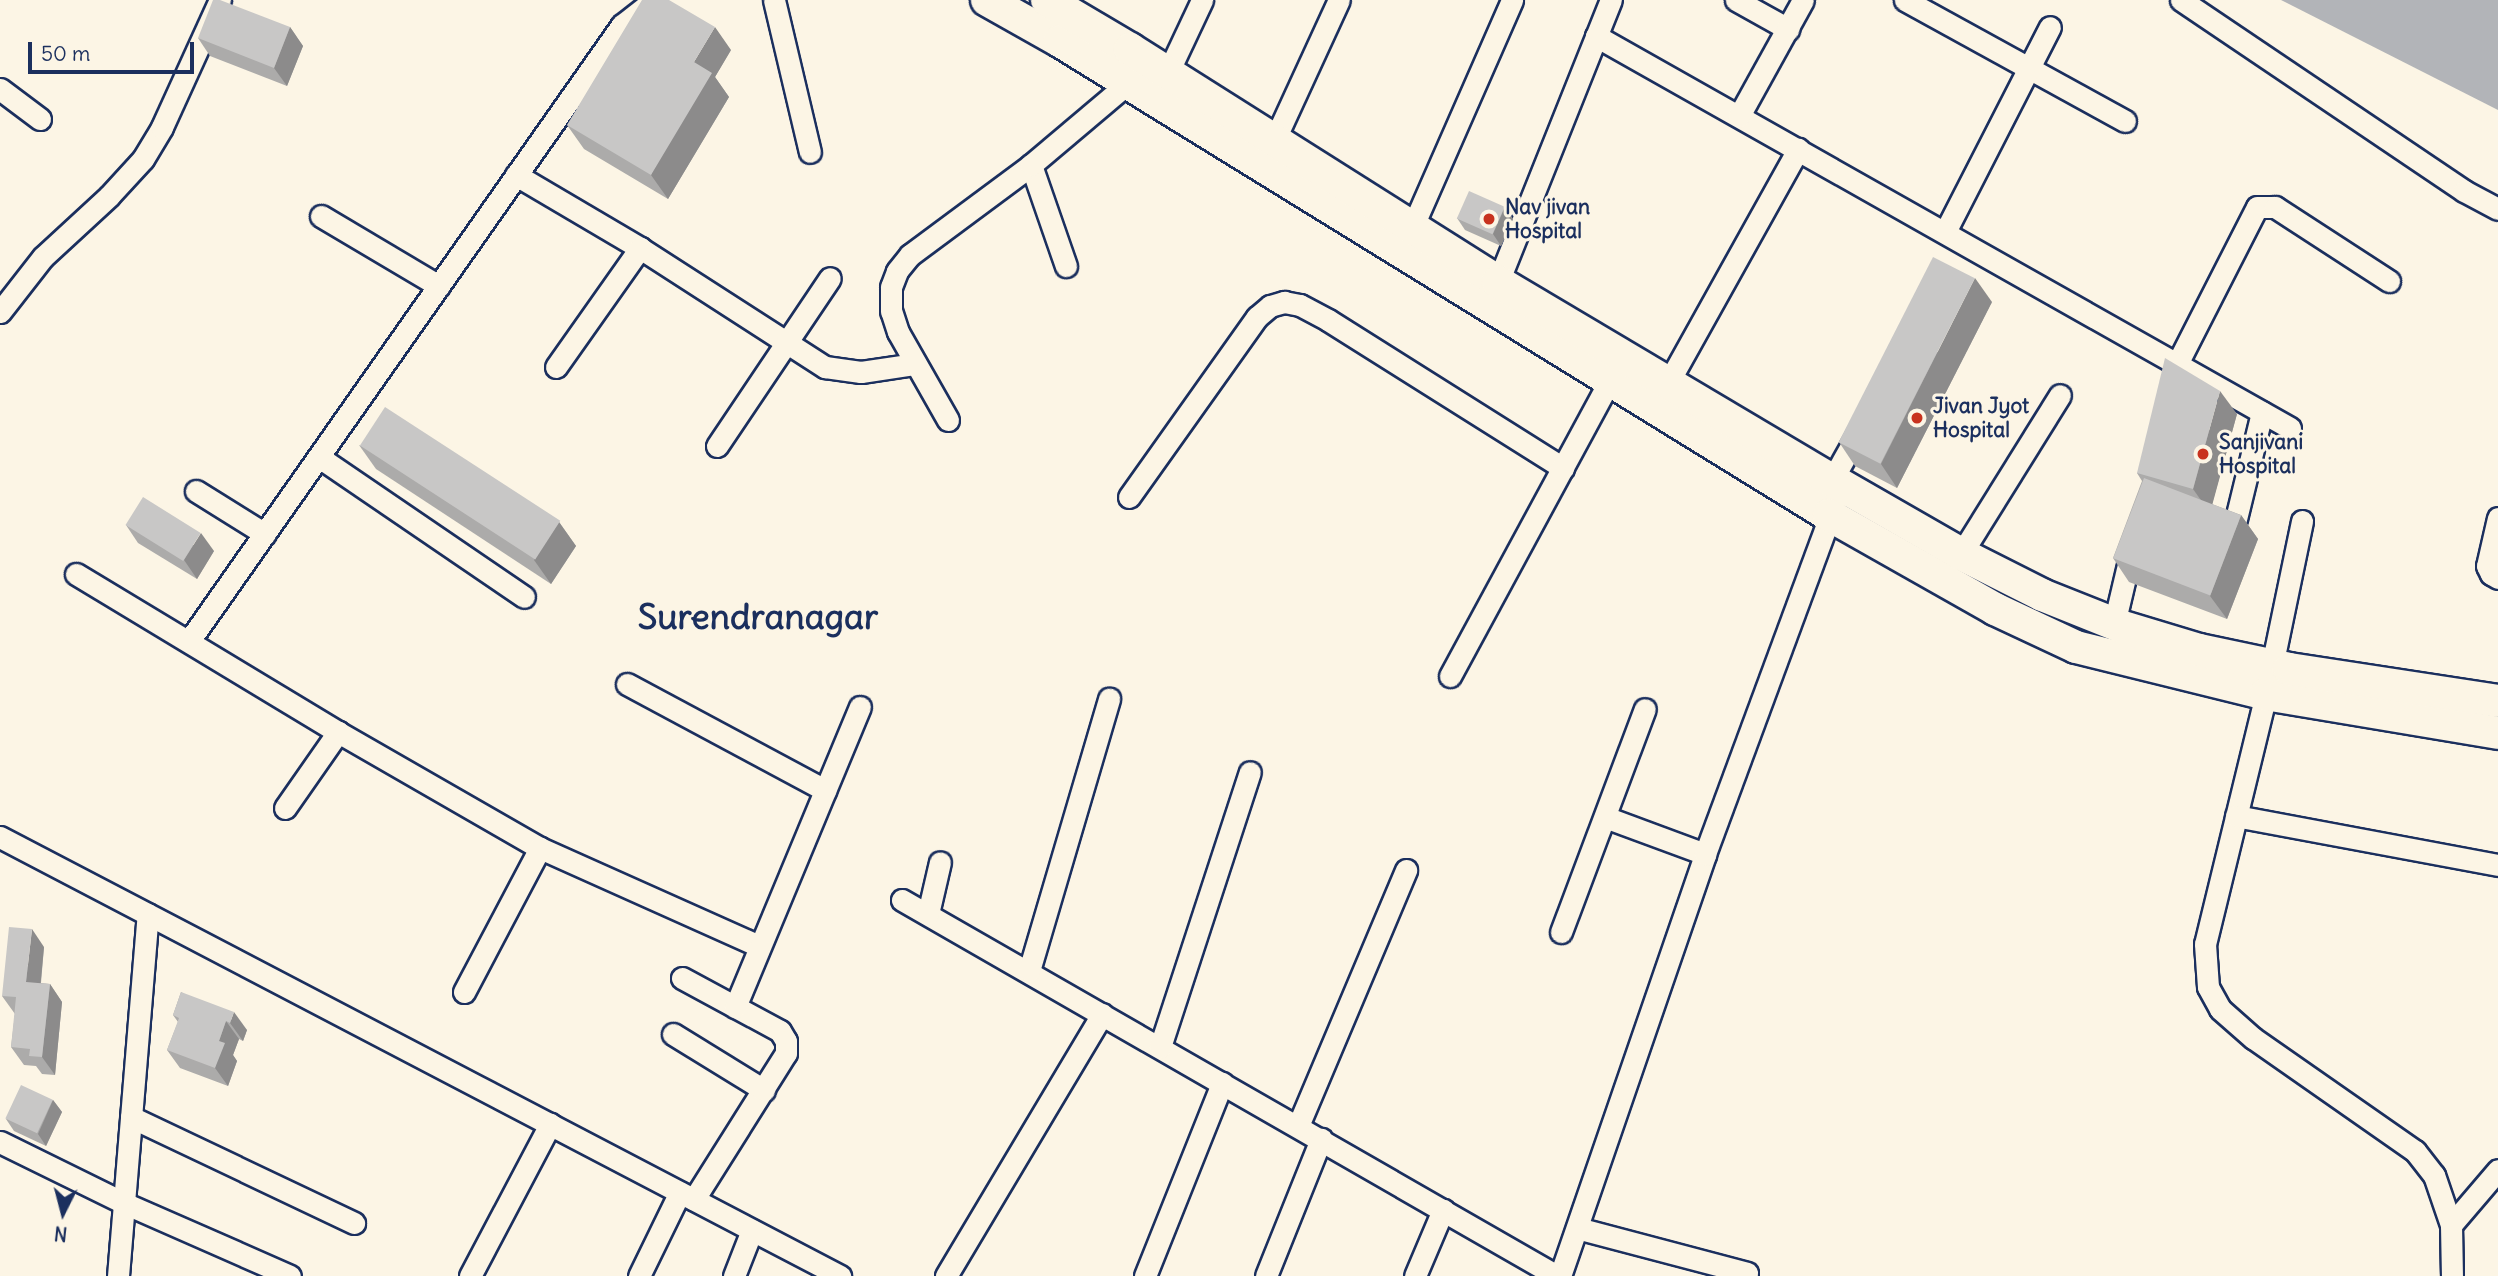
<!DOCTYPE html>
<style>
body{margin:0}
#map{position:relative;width:2498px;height:1276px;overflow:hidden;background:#fcf5e5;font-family:Delius,sans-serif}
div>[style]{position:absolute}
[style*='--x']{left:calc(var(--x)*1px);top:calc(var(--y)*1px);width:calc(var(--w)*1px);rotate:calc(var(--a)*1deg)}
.water>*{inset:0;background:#b2b4b8}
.roads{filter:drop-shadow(2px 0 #1b2f5e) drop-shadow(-2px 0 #1b2f5e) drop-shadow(0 2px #1b2f5e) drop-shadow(0 -2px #1b2f5e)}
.minor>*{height:21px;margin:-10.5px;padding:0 10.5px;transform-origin:10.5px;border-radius:10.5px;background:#fcf5e5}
.highway>*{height:32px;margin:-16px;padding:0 16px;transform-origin:16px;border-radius:16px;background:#fcf5e5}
.wall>*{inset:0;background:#acabaa}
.shaded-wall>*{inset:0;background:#8c8b8b}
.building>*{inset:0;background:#c8c7c6;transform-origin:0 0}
.dots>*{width:19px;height:19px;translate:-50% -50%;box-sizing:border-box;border:4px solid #fcf5e5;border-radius:50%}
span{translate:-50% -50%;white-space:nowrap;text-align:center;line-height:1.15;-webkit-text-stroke:6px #fcf5e5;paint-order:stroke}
.poi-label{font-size:21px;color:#1b2f5e;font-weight:700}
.left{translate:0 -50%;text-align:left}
.town-label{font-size:35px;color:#1b2f5e;font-weight:700}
.north{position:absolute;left:28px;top:1178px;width:70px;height:70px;-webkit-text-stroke:5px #fcf5e5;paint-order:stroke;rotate:186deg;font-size:19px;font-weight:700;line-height:28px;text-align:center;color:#1b2f5e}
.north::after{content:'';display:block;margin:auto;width:24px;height:32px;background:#1b2f5e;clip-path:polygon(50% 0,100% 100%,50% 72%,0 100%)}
.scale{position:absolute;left:28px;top:42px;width:166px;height:32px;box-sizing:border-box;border:4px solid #1b2f5e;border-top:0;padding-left:9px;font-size:21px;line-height:24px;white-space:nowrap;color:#1b2f5e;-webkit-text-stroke:5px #fcf5e5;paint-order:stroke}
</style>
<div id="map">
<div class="water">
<i style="clip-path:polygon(2281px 0,2498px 0,2498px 110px)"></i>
</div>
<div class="roads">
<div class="minor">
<i style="--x:774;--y:0;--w:156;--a:76.7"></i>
<i style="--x:1736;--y:0;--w:60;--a:29.1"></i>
<i style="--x:1905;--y:0;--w:251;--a:28.8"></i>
<i style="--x:2181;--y:0;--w:341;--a:34"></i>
<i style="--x:2464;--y:191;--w:38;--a:28"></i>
<i style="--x:1596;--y:36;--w:797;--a:29.46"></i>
<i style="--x:1163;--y:83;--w:92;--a:-64.8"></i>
<i style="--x:0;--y:89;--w:50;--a:36.9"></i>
<i style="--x:1739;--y:116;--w:132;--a:-61.1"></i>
<i style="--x:1274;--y:141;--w:155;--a:-65.3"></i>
<i style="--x:1031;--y:165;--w:107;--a:70.9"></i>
<i style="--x:516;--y:175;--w:144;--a:30.5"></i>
<i style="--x:640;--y:248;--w:220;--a:32.8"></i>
<i style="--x:825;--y:367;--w:36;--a:8"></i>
<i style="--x:861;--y:372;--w:55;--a:-8.4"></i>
<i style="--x:321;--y:216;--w:137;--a:30.7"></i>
<i style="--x:1412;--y:228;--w:249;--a:-66.3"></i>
<i style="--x:1945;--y:232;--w:230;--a:-62.9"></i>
<i style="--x:1498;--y:282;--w:304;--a:-68.2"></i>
<i style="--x:0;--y:312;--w:70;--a:-52"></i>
<i style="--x:43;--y:257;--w:90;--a:-42.7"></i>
<i style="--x:109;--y:196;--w:50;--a:-47.4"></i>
<i style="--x:143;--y:159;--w:37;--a:-59"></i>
<i style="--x:162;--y:127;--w:140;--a:-65.5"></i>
<i style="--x:556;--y:367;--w:146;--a:-54.8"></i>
<i style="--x:2174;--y:378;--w:14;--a:-78"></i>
<i style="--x:2177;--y:364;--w:176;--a:-63"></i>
<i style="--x:2257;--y:207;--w:18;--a:0"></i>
<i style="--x:2275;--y:207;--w:136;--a:33"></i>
<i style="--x:1668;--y:383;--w:268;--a:-60.9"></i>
<i style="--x:948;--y:420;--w:101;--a:-119.6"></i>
<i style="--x:898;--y:332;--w:22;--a:-108"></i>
<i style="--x:891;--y:311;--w:24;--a:-90"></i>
<i style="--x:891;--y:287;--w:17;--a:-69"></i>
<i style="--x:897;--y:271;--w:21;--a:-51"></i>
<i style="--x:910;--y:255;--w:151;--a:-36.6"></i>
<i style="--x:1031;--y:165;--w:127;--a:-40.2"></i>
<i style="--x:717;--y:446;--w:202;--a:-56.1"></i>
<i style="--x:319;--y:457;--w:248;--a:34.3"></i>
<i style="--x:1832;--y:480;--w:57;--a:-60.8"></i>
<i style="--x:196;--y:491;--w:81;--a:31.9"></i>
<i style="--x:1129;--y:497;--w:221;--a:-54.6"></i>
<i style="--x:1257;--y:317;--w:17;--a:-40"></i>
<i style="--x:1270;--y:306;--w:15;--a:-16"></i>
<i style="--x:1284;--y:302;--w:16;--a:11"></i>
<i style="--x:1300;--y:305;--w:32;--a:28"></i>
<i style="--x:1328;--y:320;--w:278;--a:32.2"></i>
<i style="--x:2498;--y:518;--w:49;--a:102.9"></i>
<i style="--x:2487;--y:566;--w:9;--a:63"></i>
<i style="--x:2491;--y:574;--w:8;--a:30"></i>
<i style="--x:2236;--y:519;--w:110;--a:-76.3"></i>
<i style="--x:1961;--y:554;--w:187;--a:-58.1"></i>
<i style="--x:76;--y:574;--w:306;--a:31.1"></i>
<i style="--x:338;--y:732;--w:233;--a:29.9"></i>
<i style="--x:540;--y:848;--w:240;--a:24.1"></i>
<i style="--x:2114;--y:624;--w:78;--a:-76.7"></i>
<i style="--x:189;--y:641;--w:753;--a:-54.9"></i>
<i style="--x:622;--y:25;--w:41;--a:-38"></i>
<i style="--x:2272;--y:666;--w:148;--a:-78.3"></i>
<i style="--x:1450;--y:676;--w:334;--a:-61.6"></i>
<i style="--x:627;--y:684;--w:225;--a:28.2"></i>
<i style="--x:2266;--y:694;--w:257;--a:103.7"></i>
<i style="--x:2205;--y:944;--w:43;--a:86"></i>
<i style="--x:2208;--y:987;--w:25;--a:61"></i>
<i style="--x:2220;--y:1009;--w:44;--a:41.3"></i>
<i style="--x:2253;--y:1038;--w:198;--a:34.9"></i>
<i style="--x:2415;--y:1151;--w:31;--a:52"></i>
<i style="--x:2434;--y:1175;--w:53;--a:71.2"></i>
<i style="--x:2451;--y:1225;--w:51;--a:88.9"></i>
<i style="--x:285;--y:808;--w:93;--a:-55.1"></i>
<i style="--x:2236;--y:816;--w:267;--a:10.6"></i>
<i style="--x:1605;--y:817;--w:107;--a:20.3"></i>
<i style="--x:0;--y:837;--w:948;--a:27.59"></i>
<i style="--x:902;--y:900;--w:755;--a:29.86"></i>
<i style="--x:928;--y:914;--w:53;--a:-77"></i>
<i style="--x:1561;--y:932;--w:238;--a:-69.4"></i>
<i style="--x:1029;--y:971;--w:284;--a:-73.6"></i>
<i style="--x:682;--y:978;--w:111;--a:28.4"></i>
<i style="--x:780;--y:1031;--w:12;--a:59"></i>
<i style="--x:786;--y:1041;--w:12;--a:90"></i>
<i style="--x:786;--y:1053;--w:173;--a:122.2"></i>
<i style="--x:464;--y:992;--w:163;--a:-62.2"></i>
<i style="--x:735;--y:1007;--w:325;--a:-67.4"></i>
<i style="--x:673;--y:1034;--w:107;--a:31.6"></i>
<i style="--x:1160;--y:1047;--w:289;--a:-71.9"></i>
<i style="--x:131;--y:1117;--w:247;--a:25.4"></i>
<i style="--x:1298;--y:1126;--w:278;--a:-67.1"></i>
<i style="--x:0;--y:1142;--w:138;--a:26.2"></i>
<i style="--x:124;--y:1203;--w:181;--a:23.7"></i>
<i style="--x:2451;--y:1225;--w:72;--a:-49.5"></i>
<i style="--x:1577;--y:1228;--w:176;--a:14.8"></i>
<i style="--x:118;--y:1276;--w:363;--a:-85.3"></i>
<i style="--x:470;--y:1276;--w:172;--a:-62.2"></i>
<i style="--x:639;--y:1276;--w:93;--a:-64"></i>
<i style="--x:734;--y:1276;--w:49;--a:-68.6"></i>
<i style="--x:946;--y:1276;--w:305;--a:-59.2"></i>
<i style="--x:1145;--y:1276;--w:208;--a:-68.2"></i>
<i style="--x:1266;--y:1276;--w:148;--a:-68.1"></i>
<i style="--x:1415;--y:1276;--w:72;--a:-67"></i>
<i style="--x:1560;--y:1276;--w:446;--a:-71"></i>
<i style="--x:1705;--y:854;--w:374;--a:-69.7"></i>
</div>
<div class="highway">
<i style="--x:987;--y:0;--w:84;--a:29.3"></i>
<i style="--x:1060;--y:41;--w:903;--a:31.65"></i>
<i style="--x:1829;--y:515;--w:191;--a:29.5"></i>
<i style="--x:1995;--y:609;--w:89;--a:25.1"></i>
<i style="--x:2076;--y:647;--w:196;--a:13.9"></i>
<i style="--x:2266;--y:694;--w:235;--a:9.5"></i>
<i style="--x:1047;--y:0;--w:96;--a:30.6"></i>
<i style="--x:1130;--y:49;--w:436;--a:32.3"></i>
<i style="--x:1498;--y:282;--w:388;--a:30.7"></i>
<i style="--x:1832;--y:480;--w:149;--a:29.8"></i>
<i style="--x:1961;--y:554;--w:91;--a:26.8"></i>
<i style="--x:2042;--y:595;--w:84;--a:21.7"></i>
<i style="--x:2120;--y:626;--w:83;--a:16.9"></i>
<i style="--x:2199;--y:650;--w:92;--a:11.9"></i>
<i style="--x:2289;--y:669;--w:211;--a:8.7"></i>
</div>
</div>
<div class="wall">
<i style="clip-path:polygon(290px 27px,303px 46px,287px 86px,210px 56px,198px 38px)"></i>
<i style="clip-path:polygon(731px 50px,715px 77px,729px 97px,668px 199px,584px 149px,567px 125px)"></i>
<i style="clip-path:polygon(1505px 207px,1513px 219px,1501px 246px,1465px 230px,1457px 218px)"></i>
<i style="clip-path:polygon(1992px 302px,1897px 488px,1855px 466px,1839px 442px)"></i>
<i style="clip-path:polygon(2237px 414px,2212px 504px,2241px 515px,2258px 539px,2227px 619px,2129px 582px,2113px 558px,2142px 481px,2137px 473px)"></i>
<i style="clip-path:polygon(359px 445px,559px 522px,576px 546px,551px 584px,376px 469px)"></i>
<i style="clip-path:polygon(126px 525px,214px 551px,197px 579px,138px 543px)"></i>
<i style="clip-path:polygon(44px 947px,41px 983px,50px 984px,62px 1002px,55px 1075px,42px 1074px,36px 1066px,24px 1065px,11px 1047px,15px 1014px,2px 996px)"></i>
<i style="clip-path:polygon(181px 992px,247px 1030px,243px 1041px,239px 1039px,233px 1055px,237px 1061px,228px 1086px,180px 1068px,167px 1050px,178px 1022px,173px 1015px)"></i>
<i style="clip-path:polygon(53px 1100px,62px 1112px,46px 1146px,14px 1131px,6px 1119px)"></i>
</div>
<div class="shaded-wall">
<i style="clip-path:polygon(290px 27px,303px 46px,287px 86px,274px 68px)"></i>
<i style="clip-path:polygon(715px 27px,731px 50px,715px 77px,729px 97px,668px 199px,651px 175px,694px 62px)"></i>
<i style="clip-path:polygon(1505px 207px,1513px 219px,1501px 246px,1493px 234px)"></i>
<i style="clip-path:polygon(1975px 278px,1992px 302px,1897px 488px,1881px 464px)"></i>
<i style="clip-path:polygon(2220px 391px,2237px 414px,2210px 513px,2193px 489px)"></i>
<i style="clip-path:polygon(2241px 515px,2258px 539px,2227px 619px,2210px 596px)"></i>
<i style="clip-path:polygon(559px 522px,576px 546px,551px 584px,534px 560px)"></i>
<i style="clip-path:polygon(201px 533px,214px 551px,197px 579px,184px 560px)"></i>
<i style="clip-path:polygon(32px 929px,44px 947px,39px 1000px,26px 982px)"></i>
<i style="clip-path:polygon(50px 984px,62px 1002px,55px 1075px,42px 1057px)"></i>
<i style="clip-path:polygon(234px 1012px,247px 1030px,243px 1041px,230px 1023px)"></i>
<i style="clip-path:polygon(226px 1021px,239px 1039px,233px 1055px,237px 1061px,228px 1086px,215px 1068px,219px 1041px)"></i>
<i style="clip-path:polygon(53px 1100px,62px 1112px,46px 1146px,38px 1134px)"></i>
</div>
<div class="building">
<i style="clip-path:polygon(213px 0,220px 0,290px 27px,274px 68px,198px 38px)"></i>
<i style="clip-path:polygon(642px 0,669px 0,715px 27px,694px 62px,712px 73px,651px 175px,567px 125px)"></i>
<i style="left:1469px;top:191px;width:39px;height:30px;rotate:24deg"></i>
<i style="left:1933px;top:257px;width:47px;height:208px;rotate:27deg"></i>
<i style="clip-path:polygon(2165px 358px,2220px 391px,2193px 489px,2137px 473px)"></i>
<i style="left:385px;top:407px;width:209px;height:46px;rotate:33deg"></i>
<i style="left:2144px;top:478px;width:104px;height:86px;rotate:21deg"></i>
<i style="left:143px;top:497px;width:68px;height:33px;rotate:32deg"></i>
<i style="clip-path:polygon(9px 927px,32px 929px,26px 982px,50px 984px,42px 1057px,29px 1056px,30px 1049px,11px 1047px,16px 997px,2px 996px)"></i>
<i style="clip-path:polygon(181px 992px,234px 1012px,230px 1023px,226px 1021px,219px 1041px,225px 1043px,215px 1068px,167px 1050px,179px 1018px,173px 1015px)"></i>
<i style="left:21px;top:1085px;width:35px;height:37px;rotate:25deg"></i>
</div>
<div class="dots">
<i style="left:1489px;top:219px;background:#c8321e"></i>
<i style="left:1917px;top:418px;background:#c8321e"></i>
<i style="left:2203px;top:454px;background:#c8321e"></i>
</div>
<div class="poi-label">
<span class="left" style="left:1505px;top:219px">Nav jivan<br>Hospital</span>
<span class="left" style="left:1933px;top:418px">Jivan Jyot<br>Hospital</span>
<span class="left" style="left:2219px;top:454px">Sanjivani<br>Hospital</span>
</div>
<div class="town-label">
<span style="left:758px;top:616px">Surendranagar</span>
</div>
<div class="north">N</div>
<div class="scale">50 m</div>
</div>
